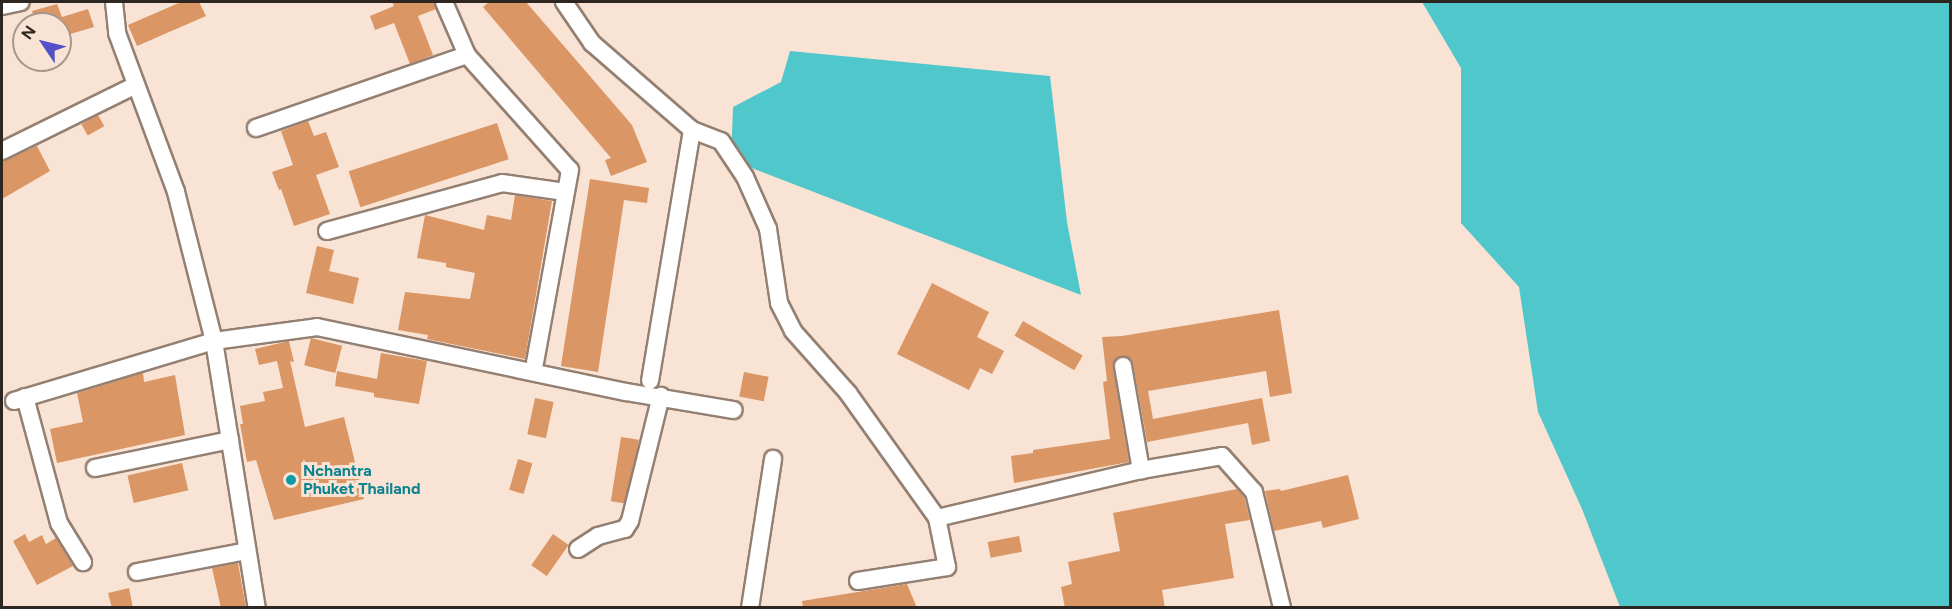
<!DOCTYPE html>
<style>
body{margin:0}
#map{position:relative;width:1952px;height:609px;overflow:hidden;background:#f9e3d4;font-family:Figtree,sans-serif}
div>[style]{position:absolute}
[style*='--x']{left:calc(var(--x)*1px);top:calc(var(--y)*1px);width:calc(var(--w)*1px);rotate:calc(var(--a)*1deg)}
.water>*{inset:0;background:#50c7cb}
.building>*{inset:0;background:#da9664;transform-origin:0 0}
.roads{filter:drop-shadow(2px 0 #948072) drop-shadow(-2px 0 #948072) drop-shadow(0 2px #948072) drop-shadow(0 -2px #948072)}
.minor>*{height:16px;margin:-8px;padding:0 8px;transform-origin:8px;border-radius:8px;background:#fff}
.dots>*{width:16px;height:16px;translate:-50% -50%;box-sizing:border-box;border:3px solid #f9e3d4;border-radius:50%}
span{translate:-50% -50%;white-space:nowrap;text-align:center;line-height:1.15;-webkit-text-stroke:6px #f9e3d4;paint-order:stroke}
.culture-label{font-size:16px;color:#0d838f;font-weight:700}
.left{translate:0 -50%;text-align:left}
.frame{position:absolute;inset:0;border:3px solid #2e2620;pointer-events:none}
.north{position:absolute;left:12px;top:12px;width:60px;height:60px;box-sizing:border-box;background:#f9e3d4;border:2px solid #a8978c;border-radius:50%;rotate:305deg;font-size:16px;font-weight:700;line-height:24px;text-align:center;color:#2e2620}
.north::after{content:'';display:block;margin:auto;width:21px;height:27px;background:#5351c8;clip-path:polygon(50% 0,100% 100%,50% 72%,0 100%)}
</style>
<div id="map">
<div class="water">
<i style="clip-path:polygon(1422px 2px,1950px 2px,1950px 607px,1620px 607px,1582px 509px,1538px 412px,1519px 287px,1461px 223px,1461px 68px)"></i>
<i style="clip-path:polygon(790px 51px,1050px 76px,1067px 222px,1081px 295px,731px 160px,733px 107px,781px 82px)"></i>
</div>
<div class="building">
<i style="clip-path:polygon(181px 2px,199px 2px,206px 16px,137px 46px,128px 25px)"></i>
<i style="clip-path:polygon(392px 2px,434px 2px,436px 9px,418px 16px,433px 55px,410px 64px,394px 23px,375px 30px,370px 16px,394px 6px)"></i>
<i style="clip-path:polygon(489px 2px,526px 2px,632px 125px,647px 162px,611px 176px,605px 160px,611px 158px,483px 7px)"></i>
<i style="clip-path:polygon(57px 4px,62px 17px,88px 9px,94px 27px,60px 37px,60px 24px,36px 24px,32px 11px)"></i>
<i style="left:98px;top:115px;width:13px;height:19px;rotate:61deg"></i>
<i style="clip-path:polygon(308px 121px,314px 136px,326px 132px,339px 167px,316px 175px,330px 214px,294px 226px,281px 189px,279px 190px,272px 172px,293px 165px,281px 131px)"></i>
<i style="left:497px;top:123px;width:38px;height:156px;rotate:72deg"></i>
<i style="clip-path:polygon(37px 146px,50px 171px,2px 199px,2px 162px)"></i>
<i style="clip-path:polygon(590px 179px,649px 188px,647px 203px,624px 200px,598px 372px,561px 366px)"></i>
<i style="clip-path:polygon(515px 195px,552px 201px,525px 359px,427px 339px,428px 335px,398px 330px,405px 292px,470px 299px,475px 273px,446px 267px,446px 263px,417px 258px,425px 215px,484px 230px,487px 215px,511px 220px)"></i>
<i style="clip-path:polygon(317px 246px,334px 250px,329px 271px,359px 278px,353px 304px,306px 293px)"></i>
<i style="clip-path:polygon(932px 283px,989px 312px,977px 337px,1004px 351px,992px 374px,980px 368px,969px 390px,897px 354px)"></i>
<i style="clip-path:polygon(1279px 310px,1292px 393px,1270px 397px,1266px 371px,1148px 391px,1153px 419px,1262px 398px,1270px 441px,1252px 445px,1248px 423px,1147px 442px,1133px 364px,1131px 359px,1122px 356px,1116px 358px,1113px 368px,1129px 462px,1014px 483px,1011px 456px,1033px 453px,1033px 450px,1110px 439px,1103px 382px,1107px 381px,1102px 337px,1122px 336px)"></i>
<i style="left:1023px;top:321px;width:69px;height:17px;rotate:30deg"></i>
<i style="left:311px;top:338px;width:32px;height:28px;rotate:14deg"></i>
<i style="clip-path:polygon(289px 341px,294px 362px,290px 361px,305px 427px,344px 417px,364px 499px,274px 520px,256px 460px,247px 462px,240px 424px,243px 424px,240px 406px,265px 401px,263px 392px,283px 388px,277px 361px,259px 365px,255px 349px)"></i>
<i style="clip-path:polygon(381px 353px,427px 361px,419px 404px,374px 397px,374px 393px,335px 386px,337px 371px,377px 379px)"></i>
<i style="left:744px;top:372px;width:25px;height:25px;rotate:11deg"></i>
<i style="clip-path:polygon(143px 373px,144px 382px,175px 375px,185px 435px,57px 463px,50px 429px,83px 422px,77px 393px)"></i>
<i style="left:535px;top:398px;width:19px;height:37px;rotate:12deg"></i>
<i style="left:621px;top:437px;width:18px;height:65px;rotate:9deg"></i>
<i style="left:518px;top:459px;width:15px;height:32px;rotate:16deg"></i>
<i style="left:182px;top:463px;width:28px;height:56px;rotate:77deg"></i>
<i style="clip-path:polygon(1348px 475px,1359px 519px,1323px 528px,1321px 521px,1274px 531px,1265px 491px,1280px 489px,1281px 491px)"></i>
<i style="clip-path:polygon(1237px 489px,1244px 497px,1250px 520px,1225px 524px,1234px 578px,1162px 590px,1165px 608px,1065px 608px,1061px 587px,1072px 584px,1068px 562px,1120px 551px,1113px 513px)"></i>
<i style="clip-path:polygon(25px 534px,29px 542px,42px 535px,46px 544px,56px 538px,73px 566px,37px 585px,13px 541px)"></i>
<i style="left:553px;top:534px;width:19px;height:38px;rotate:35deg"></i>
<i style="left:1019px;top:536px;width:16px;height:32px;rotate:79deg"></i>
<i style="clip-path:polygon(238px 563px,246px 608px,221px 608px,212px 568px)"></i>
<i style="clip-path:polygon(907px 584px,917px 608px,803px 608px,802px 601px)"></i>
<i style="clip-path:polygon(129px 588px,133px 608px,112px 608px,108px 593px)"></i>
</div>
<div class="roads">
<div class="minor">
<i style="--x:114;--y:2;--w:31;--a:84"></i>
<i style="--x:117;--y:33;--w:170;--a:69.6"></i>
<i style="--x:176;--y:192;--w:154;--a:75.7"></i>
<i style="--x:214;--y:341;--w:270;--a:80.9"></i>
<i style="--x:444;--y:2;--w:58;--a:66.5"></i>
<i style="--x:467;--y:55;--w:154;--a:48.2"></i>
<i style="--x:570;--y:170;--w:196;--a:100.3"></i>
<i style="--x:564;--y:2;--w:50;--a:55.7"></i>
<i style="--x:592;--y:43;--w:133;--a:41"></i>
<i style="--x:692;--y:130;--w:254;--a:99.5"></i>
<i style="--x:2;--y:6;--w:19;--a:-12"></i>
<i style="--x:256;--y:128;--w:223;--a:-19.1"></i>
<i style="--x:692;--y:130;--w:31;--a:21"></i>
<i style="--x:721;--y:141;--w:43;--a:56.3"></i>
<i style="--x:745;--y:177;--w:57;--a:66.1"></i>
<i style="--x:768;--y:229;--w:75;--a:81.5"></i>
<i style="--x:779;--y:303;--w:31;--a:63"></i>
<i style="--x:793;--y:331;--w:83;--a:48.4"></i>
<i style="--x:848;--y:393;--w:153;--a:54.5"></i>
<i style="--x:937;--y:518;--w:210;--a:-13.2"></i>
<i style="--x:1141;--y:470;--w:82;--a:-9.8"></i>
<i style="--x:1222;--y:456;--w:48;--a:48.4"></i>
<i style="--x:1254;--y:492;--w:119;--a:76.4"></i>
<i style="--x:2;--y:151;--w:149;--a:-26.2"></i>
<i style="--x:327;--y:231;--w:181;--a:-15.3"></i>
<i style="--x:502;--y:183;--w:64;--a:8.1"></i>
<i style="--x:1123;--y:366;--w:106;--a:80.2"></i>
<i style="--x:25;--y:397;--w:131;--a:74.9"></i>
<i style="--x:59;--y:523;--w:46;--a:58.4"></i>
<i style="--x:14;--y:401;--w:209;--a:-16.7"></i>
<i style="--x:214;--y:341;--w:104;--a:-7.7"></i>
<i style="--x:317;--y:327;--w:316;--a:11.9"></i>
<i style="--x:626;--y:392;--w:109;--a:9.5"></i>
<i style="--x:95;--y:468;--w:138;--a:-11.7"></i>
<i style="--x:578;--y:549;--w:24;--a:-33"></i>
<i style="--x:598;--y:536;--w:28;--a:-15"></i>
<i style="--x:625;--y:529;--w:9;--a:-58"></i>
<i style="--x:630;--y:521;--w:129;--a:-76.1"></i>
<i style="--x:137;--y:572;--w:112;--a:-10.8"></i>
<i style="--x:858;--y:581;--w:90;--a:-8.9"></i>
<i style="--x:947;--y:567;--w:50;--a:-101.5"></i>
<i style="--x:750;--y:608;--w:151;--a:-81.2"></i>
</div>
</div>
<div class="dots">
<i style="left:291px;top:480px;background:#0f9aa8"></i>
</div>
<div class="culture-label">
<span class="left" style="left:303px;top:480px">Nchantra<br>Phuket Thailand</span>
</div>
<div class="frame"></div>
<div class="north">N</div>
</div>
